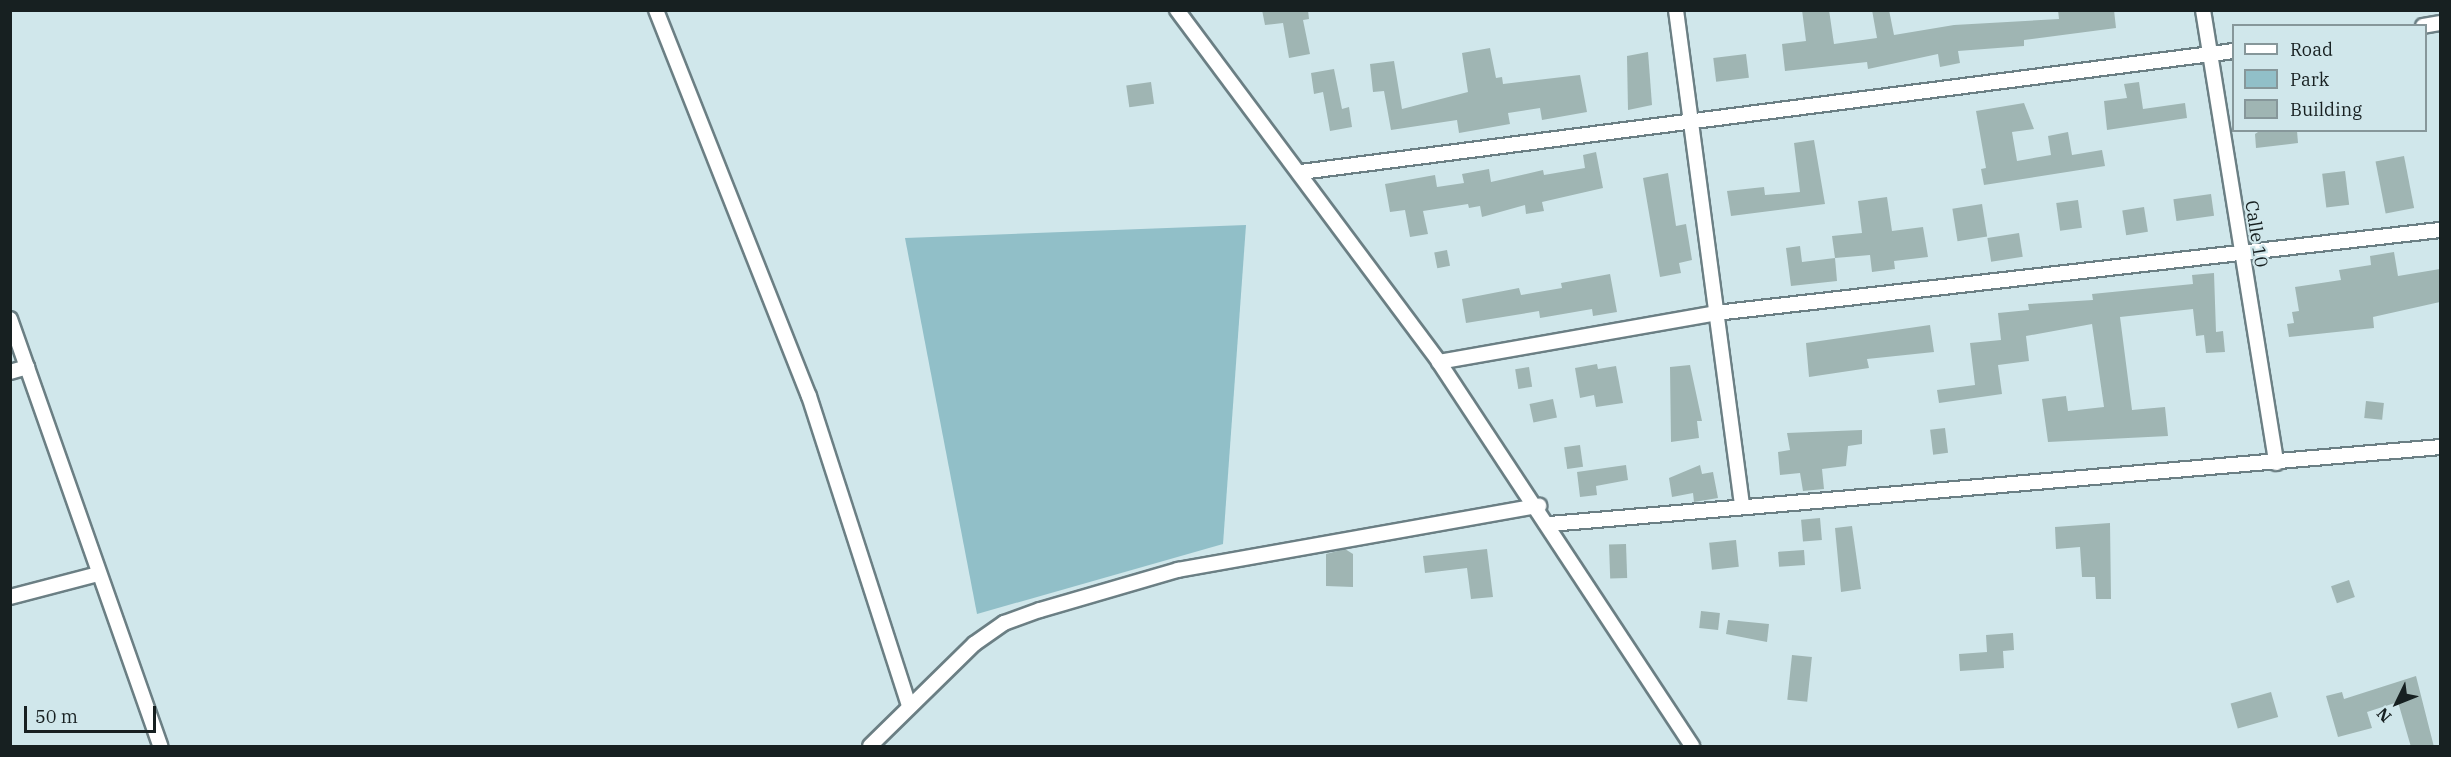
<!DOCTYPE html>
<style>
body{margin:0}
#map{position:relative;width:2451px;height:757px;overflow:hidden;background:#d0e7eb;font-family:"IBM Plex Serif",serif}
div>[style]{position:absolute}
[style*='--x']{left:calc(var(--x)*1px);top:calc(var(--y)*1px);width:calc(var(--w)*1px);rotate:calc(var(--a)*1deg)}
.green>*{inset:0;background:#91bfc8}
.building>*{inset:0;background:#9fb5b3;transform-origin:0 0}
.roads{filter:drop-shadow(2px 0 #6b7f84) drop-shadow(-2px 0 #6b7f84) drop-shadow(0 2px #6b7f84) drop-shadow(0 -2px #6b7f84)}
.street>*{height:14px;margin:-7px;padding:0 7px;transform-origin:7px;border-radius:7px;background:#fff}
span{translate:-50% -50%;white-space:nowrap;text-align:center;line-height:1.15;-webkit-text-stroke:4.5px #d0e7eb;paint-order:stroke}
.street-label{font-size:18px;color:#172021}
.frame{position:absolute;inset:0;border:12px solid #172021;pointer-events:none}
.legend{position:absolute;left:2232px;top:24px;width:195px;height:108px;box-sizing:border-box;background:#d0e7eb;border:2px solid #86979a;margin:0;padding:8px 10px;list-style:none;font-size:18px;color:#172021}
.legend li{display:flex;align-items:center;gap:12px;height:30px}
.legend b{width:30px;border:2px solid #86979a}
.north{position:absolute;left:2367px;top:673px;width:60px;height:60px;-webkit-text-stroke:4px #d0e7eb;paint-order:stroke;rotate:227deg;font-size:16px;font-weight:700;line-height:24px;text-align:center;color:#172021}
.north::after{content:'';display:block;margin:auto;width:21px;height:27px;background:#172021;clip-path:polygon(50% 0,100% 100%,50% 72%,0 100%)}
.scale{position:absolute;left:24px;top:706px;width:132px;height:27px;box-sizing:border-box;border:3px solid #172021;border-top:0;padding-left:8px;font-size:18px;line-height:21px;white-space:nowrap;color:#172021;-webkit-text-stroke:4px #d0e7eb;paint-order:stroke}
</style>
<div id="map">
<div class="green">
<i style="clip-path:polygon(1246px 225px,1223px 544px,977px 614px,905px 238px)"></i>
</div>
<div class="building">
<i style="clip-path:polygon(1262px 10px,1308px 10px,1309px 19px,1303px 20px,1310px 54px,1289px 58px,1283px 23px,1265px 25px)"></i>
<i style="clip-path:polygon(1802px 10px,1829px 10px,1834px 44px,1877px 38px,1872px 10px,1889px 10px,1894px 35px,1954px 25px,2059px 19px,2058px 10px,2114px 10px,2116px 28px,2024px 40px,2024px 46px,1958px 51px,1960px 63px,1940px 67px,1938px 54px,1868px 69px,1867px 62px,1785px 71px,1782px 44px,1806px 41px)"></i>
<i style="clip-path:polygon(1490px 48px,1496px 78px,1502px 77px,1503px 84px,1580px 75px,1587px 112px,1542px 120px,1540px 108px,1508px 113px,1510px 124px,1459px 133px,1457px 120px,1391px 130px,1384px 91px,1373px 92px,1370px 64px,1394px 61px,1402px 109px,1468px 92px,1462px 53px)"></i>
<i style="clip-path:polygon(1648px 52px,1652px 105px,1628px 110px,1627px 56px)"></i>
<i style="left:1746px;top:54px;width:24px;height:33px;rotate:83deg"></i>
<i style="clip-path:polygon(1334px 69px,1342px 109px,1349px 107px,1352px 127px,1330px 131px,1323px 92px,1314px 94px,1311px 73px)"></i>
<i style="left:1151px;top:82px;width:22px;height:25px;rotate:82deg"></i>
<i style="clip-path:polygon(2139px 82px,2143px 109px,2185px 103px,2187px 118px,2107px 130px,2104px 101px,2127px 98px,2124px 84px)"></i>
<i style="clip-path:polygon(2024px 103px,2034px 129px,2012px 132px,2017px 161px,2051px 155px,2048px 136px,2068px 132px,2072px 155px,2102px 150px,2105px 166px,1984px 185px,1981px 169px,1986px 168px,1976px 111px)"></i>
<i style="clip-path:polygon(2261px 130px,2297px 131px,2298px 143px,2256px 148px,2255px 134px)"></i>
<i style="clip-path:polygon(1814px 140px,1825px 204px,1731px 216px,1727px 191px,1764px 187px,1765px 195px,1800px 192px,1794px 143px)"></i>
<i style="clip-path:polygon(1596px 152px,1603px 188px,1542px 202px,1544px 211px,1526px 214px,1525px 205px,1482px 217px,1480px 206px,1469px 208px,1468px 204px,1423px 211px,1428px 234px,1410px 237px,1405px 210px,1390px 212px,1385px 184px,1435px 175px,1437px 187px,1464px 183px,1462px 174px,1489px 169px,1491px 182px,1543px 170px,1544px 175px,1585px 168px,1583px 155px)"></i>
<i style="left:2404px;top:156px;width:53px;height:29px;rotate:79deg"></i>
<i style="left:2345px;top:171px;width:34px;height:23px;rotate:83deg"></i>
<i style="clip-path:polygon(1668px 173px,1676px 226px,1686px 224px,1692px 260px,1679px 263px,1681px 273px,1660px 277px,1643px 178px)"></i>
<i style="left:2211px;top:194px;width:22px;height:38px;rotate:82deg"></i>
<i style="clip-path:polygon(1887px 197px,1892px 231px,1923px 227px,1928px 257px,1894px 261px,1895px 269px,1872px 272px,1870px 255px,1835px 258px,1832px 236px,1862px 233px,1858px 201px)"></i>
<i style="left:2078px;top:200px;width:28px;height:22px;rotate:82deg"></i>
<i style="left:1982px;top:204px;width:33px;height:30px;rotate:81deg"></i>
<i style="left:2144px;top:207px;width:25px;height:22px;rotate:81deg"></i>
<i style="left:2019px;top:233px;width:24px;height:32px;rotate:81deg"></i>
<i style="clip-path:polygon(1800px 246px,1802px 262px,1835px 258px,1837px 281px,1791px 286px,1786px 248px)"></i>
<i style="left:1447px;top:250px;width:16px;height:13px;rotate:79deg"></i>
<i style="clip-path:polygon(2394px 252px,2398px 276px,2440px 269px,2440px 302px,2373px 317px,2374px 328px,2289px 337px,2287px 324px,2294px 323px,2292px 312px,2299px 311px,2295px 287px,2341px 280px,2339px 270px,2371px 265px,2370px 256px)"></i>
<i style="clip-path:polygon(2214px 273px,2216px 332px,2223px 331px,2225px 352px,2206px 353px,2204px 335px,2196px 336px,2193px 309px,2120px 317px,2132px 410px,2165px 407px,2168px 436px,2048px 442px,2042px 399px,2066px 396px,2068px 411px,2104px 407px,2092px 324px,2026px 336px,2029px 361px,1998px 365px,2002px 394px,1939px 403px,1937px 390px,1975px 385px,1970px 343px,2001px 340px,1998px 313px,2029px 310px,2028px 304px,2093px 300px,2092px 294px,2193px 284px,2192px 275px)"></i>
<i style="clip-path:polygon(1610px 274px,1617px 312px,1593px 316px,1592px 309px,1540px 318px,1539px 311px,1466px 323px,1462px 299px,1519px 288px,1521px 295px,1562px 288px,1561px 283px)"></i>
<i style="clip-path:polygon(1930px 325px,1934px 352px,1867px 359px,1869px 368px,1809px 377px,1806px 343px)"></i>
<i style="clip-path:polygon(1597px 364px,1598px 369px,1616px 366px,1623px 403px,1596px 407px,1594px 395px,1580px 398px,1575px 368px)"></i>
<i style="clip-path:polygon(1690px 365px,1702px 421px,1697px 421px,1699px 438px,1671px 442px,1670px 367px)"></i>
<i style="left:1529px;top:367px;width:20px;height:14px;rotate:81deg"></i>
<i style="left:1553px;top:399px;width:19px;height:24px;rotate:78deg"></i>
<i style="left:2366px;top:401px;width:18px;height:17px;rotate:6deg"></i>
<i style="left:1945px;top:428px;width:25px;height:15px;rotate:83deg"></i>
<i style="clip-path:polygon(1862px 430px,1862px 444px,1848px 446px,1846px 466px,1822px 469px,1824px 489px,1803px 491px,1800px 473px,1780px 475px,1778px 452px,1790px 450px,1787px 433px)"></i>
<i style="left:1580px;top:445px;width:22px;height:16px;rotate:82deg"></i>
<i style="clip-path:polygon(1626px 465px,1628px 480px,1596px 486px,1597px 495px,1580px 497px,1577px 472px)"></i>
<i style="clip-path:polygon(1700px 465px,1702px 474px,1713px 472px,1718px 498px,1694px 502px,1693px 493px,1672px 497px,1669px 478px)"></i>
<i style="left:1820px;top:518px;width:22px;height:19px;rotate:85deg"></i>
<i style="clip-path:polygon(2110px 523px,2111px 599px,2096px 599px,2095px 577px,2082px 577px,2080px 547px,2056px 549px,2055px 527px)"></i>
<i style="clip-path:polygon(1852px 526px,1861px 589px,1841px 592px,1835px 528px)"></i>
<i style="left:1736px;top:540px;width:27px;height:27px;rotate:84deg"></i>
<i style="left:1626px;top:544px;width:34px;height:17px;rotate:88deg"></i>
<i style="clip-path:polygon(1345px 549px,1353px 554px,1353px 587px,1326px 586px,1326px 554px)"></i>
<i style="clip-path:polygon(1487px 549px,1493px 597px,1471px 599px,1467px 568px,1425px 573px,1423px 556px)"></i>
<i style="left:1804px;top:550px;width:15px;height:26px;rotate:86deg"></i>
<i style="left:2349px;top:580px;width:18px;height:19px;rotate:71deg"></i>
<i style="left:1701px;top:611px;width:19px;height:17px;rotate:6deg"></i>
<i style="clip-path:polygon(1728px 620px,1769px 624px,1767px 642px,1726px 634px)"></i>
<i style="clip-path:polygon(2013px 633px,2014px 650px,2003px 651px,2004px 668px,1960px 671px,1959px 654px,1987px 652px,1986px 635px)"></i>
<i style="left:1792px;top:655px;width:20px;height:45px;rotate:6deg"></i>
<i style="clip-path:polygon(2416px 676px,2434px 747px,2411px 747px,2398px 702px,2367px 712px,2372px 728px,2338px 737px,2326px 696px,2342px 692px,2344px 699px)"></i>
<i style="left:2271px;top:692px;width:26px;height:42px;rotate:74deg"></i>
</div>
<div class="roads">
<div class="street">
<i style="--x:656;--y:10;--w:415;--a:68.4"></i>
<i style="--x:809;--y:396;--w:326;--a:72.1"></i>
<i style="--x:1177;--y:10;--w:439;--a:53.3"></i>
<i style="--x:1439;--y:362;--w:460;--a:56.6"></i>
<i style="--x:1676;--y:10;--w:498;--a:82.4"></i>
<i style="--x:2203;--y:10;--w:459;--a:80.8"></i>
<i style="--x:2423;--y:26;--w:17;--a:-10"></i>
<i style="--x:1301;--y:172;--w:941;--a:-7.39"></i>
<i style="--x:10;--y:319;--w:453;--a:70.6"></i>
<i style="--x:1439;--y:362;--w:281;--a:-10"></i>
<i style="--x:1716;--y:313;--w:729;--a:-6.54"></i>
<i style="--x:10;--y:372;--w:18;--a:-16"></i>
<i style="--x:1550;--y:524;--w:893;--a:-4.94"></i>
<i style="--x:10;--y:597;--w:91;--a:-14.6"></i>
<i style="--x:870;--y:746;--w:146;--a:-44.4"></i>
<i style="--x:974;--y:644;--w:37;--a:-35"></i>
<i style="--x:1004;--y:623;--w:38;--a:-20"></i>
<i style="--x:1040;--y:610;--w:144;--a:-16.2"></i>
<i style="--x:1178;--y:570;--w:367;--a:-10.1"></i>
</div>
</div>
<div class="street-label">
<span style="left:2256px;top:234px;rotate:81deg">Calle 10</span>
</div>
<div class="frame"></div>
<ul class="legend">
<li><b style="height:8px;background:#fff"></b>Road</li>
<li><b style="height:16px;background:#91bfc8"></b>Park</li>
<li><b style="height:16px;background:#9fb5b3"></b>Building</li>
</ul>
<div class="north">N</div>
<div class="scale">50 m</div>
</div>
